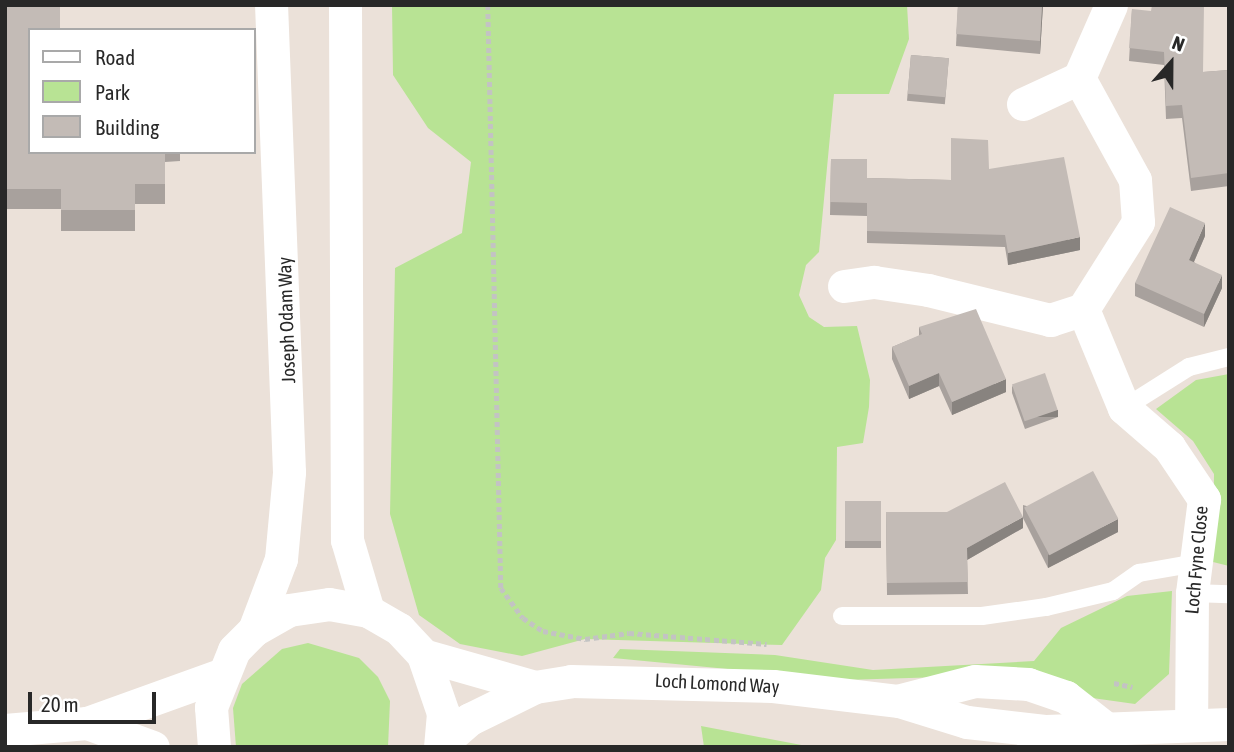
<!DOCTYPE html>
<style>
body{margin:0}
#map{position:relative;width:1234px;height:752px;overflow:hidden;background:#ebe1d9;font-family:"Asap Condensed",sans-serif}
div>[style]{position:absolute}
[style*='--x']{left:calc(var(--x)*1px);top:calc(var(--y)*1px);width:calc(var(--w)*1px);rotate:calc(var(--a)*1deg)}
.green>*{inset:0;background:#b8e394}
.path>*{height:4.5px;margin-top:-2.25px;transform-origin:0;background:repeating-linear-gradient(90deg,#c3c3c3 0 5px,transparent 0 8.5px)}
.service>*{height:18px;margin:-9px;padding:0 9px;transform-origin:9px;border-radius:9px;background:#fff}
.minor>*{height:33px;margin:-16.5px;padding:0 16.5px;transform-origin:16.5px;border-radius:16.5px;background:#fff}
.wall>*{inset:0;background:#a8a19d;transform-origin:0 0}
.shaded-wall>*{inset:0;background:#88837f;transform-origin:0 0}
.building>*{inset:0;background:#c3bbb6;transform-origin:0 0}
span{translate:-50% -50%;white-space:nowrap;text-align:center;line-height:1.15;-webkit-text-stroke:5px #fff;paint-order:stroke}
.street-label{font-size:19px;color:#282828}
.frame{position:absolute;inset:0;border:7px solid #282828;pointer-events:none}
.legend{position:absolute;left:28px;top:28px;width:228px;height:126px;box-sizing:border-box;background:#fff;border:2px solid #a9a9a9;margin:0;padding:9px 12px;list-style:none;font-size:21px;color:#282828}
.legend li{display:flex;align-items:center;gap:14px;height:35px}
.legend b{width:35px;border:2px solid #a9a9a9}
.north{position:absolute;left:1136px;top:28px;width:70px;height:70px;-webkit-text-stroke:5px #fff;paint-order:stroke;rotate:21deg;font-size:19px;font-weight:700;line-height:28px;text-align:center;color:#282828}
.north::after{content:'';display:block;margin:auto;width:24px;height:32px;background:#282828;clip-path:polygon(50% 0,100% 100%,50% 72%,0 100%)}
.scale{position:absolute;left:28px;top:692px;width:128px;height:32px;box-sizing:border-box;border:4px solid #282828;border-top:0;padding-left:9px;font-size:21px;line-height:24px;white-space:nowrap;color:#282828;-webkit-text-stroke:5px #fff;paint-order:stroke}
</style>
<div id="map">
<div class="green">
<i style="clip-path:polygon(392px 5px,907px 5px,909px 39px,889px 94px,834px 94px,819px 252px,806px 265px,799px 295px,809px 317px,824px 327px,857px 326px,870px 380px,869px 407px,863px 443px,837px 447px,836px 540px,825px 558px,821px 590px,782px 645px,585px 639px,522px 656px,460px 644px,419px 615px,390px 514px,395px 268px,462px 233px,471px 162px,428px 128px,393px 75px)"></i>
<i style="clip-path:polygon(1229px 374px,1229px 566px,1213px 562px,1214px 474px,1193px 441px,1156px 409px,1196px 380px)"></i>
<i style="clip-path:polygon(1172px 591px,1169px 674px,1135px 704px,942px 677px,844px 680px,613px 658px,620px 649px,775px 655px,873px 670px,1034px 661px,1061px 628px,1127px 596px)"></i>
<i style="clip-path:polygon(308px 643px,359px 658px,378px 677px,390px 701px,388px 747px,236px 747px,233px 708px,242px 684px,282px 649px)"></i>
<i style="clip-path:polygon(701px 726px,812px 747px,704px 747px)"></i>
</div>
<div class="path">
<i style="--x:488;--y:5;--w:583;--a:88.72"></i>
<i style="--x:501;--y:588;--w:37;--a:54"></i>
<i style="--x:523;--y:618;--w:24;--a:33"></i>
<i style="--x:543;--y:631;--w:43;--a:10.8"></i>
<i style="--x:585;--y:639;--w:44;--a:-7.8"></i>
<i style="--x:629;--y:633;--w:138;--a:4.6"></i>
<i style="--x:1114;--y:683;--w:19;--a:12"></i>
</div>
<div class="service">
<i style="--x:1124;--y:408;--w:77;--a:-32.2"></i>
<i style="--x:1189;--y:367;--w:41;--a:-14"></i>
<i style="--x:1192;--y:593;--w:37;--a:2"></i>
<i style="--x:842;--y:616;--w:140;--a:0"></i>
<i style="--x:982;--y:616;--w:65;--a:-8"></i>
<i style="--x:1046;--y:607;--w:69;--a:-13.4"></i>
<i style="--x:1113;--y:591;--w:32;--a:-35"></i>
<i style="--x:1139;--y:573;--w:59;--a:-9.8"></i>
</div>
<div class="minor">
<i style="--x:345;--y:5;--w:535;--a:89.79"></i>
<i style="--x:347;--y:540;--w:74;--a:73.5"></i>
<i style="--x:1111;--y:5;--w:80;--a:113.7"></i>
<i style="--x:1079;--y:78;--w:116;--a:61.2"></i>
<i style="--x:1135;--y:180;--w:42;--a:85.9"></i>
<i style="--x:1138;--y:222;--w:103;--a:122.3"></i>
<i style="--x:1083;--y:309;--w:107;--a:67.5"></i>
<i style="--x:1124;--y:408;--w:60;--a:40.9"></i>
<i style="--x:1169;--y:447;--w:63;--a:56.1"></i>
<i style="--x:1204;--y:499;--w:95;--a:97.3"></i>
<i style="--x:1192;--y:593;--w:131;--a:90.4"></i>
<i style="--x:1023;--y:104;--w:62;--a:-24.9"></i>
<i style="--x:844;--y:286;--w:30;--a:-8"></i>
<i style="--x:874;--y:282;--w:55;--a:8.4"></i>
<i style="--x:928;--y:290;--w:126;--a:13.8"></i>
<i style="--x:1050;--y:320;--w:35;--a:-18"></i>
<i style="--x:254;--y:630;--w:76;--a:-69.2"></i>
<i style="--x:281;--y:559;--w:87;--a:-84.7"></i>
<i style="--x:289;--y:472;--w:467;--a:-92.2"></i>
<i style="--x:423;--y:655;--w:116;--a:15.9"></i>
<i style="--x:901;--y:700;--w:76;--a:-14.4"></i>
<i style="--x:975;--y:681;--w:53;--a:3.2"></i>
<i style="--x:1028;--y:684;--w:40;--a:18.9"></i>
<i style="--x:1066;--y:697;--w:47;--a:38.1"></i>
<i style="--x:87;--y:723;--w:70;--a:20"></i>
<i style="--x:5;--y:730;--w:82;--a:-4.9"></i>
<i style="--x:87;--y:723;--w:141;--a:-19.8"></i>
<i style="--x:441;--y:744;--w:38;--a:-41"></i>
<i style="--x:470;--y:719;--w:72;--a:-26.2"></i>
<i style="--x:535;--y:687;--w:36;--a:-9"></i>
<i style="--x:571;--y:681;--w:202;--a:1.4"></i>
<i style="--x:773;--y:686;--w:127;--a:6.8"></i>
<i style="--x:899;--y:701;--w:71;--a:17.2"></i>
<i style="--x:967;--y:722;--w:80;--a:6.5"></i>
<i style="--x:1046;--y:731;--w:183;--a:-2.2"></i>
<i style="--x:214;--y:747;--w:40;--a:-94.3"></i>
<i style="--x:211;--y:707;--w:61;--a:-68"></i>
<i style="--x:234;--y:650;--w:28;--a:-45"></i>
<i style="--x:254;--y:630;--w:40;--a:-29.7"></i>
<i style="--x:289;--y:610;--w:40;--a:-8.5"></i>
<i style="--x:329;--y:604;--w:40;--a:10"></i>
<i style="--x:368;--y:611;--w:36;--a:30"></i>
<i style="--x:399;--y:629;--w:35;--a:47"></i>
<i style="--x:423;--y:655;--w:61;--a:71"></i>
<i style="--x:443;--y:713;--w:34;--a:95"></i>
</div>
<div class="wall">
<i style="clip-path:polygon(5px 5px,30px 152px,180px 152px,180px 161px,165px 162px,165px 204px,135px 204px,135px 231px,61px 231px,61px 209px,5px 209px)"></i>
<i style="clip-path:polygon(958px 5px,1043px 5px,1040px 54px,956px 46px)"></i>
<i style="clip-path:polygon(1132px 9px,1203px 72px,1229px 70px,1229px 186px,1191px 191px,1182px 118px,1166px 119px,1164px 65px,1129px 61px)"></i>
<i style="left:911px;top:55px;width:38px;height:46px;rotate:5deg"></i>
<i style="clip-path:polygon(831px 159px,867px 178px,951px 180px,989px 169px,1080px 250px,1008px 265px,1005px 247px,867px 243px,867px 202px,867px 216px,830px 215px)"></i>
<i style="clip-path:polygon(1205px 236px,1194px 262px,1222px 288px,1204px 327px,1135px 296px,1135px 283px)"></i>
<i style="clip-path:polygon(919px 327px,1006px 392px,952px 415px,939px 386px,909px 399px,892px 359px,892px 347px,919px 336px)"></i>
<i style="clip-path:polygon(1012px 386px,1058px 417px,1025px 429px,1012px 393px)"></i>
<i style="left:845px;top:501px;width:36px;height:47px"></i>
<i style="clip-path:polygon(1023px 505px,1118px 532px,1048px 568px,1023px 518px)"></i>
<i style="clip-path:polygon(886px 512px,1023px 528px,967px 560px,968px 594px,887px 595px)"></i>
</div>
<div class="shaded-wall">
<i style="clip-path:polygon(1042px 5px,1043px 5px,1040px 54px,1040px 41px)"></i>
<i style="clip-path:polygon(1205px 223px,1205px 236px,1189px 273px,1189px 260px)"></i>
<i style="clip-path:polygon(1080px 237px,1080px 250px,1008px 265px,1008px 253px)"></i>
<i style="clip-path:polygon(1222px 275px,1222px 288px,1204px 327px,1204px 314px)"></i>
<i style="clip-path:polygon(939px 373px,939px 386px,909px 399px,909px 386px)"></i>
<i style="clip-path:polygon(1006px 379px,1006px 392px,952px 415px,952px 402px)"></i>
<i style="left:1058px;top:410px;width:7px;height:35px;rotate:90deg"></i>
<i style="clip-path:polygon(1023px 517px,1023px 528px,967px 560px,967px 548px)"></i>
<i style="clip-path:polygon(1118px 519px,1118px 532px,1048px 568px,1048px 555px)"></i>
</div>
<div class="building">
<i style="clip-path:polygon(5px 5px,60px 5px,60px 30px,30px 30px,30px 152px,165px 152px,165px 184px,135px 184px,135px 210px,61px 210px,61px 189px,5px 189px)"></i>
<i style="clip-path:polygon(958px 5px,1042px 5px,1040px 41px,956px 34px)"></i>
<i style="clip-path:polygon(1152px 5px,1204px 5px,1203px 72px,1229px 70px,1229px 173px,1191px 178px,1182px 105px,1166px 106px,1164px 52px,1129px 48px,1132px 9px,1151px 11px)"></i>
<i style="left:911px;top:55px;width:38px;height:39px;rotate:5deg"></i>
<i style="clip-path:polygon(951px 138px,988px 140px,989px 169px,1064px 157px,1080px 237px,1008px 253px,1005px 235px,867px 231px,867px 190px,867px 203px,830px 202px,831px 159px,867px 159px,867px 178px,951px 180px)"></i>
<i style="clip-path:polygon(1170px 207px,1205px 223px,1189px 260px,1222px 275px,1204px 314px,1135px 283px)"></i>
<i style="clip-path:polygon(976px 309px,1006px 379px,952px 402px,939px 373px,909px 386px,892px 347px,922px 334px,919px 327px)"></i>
<i style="left:1045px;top:373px;width:39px;height:35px;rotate:71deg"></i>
<i style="left:1093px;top:471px;width:54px;height:78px;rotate:62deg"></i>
<i style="clip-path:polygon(1005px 482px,1023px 517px,967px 548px,968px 582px,887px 583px,886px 512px,947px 512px)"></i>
<i style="left:845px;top:501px;width:36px;height:40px"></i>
</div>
<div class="street-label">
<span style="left:287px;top:320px;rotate:-92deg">Joseph Odam Way</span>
<span style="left:1197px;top:560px;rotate:-85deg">Loch Fyne Close</span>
<span style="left:717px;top:684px;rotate:3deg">Loch Lomond Way</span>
</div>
<div class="frame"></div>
<ul class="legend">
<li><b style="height:9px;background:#fff"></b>Road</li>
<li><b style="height:19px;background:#b8e394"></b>Park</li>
<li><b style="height:19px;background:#c3bbb6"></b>Building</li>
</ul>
<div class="north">N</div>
<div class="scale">20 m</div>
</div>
